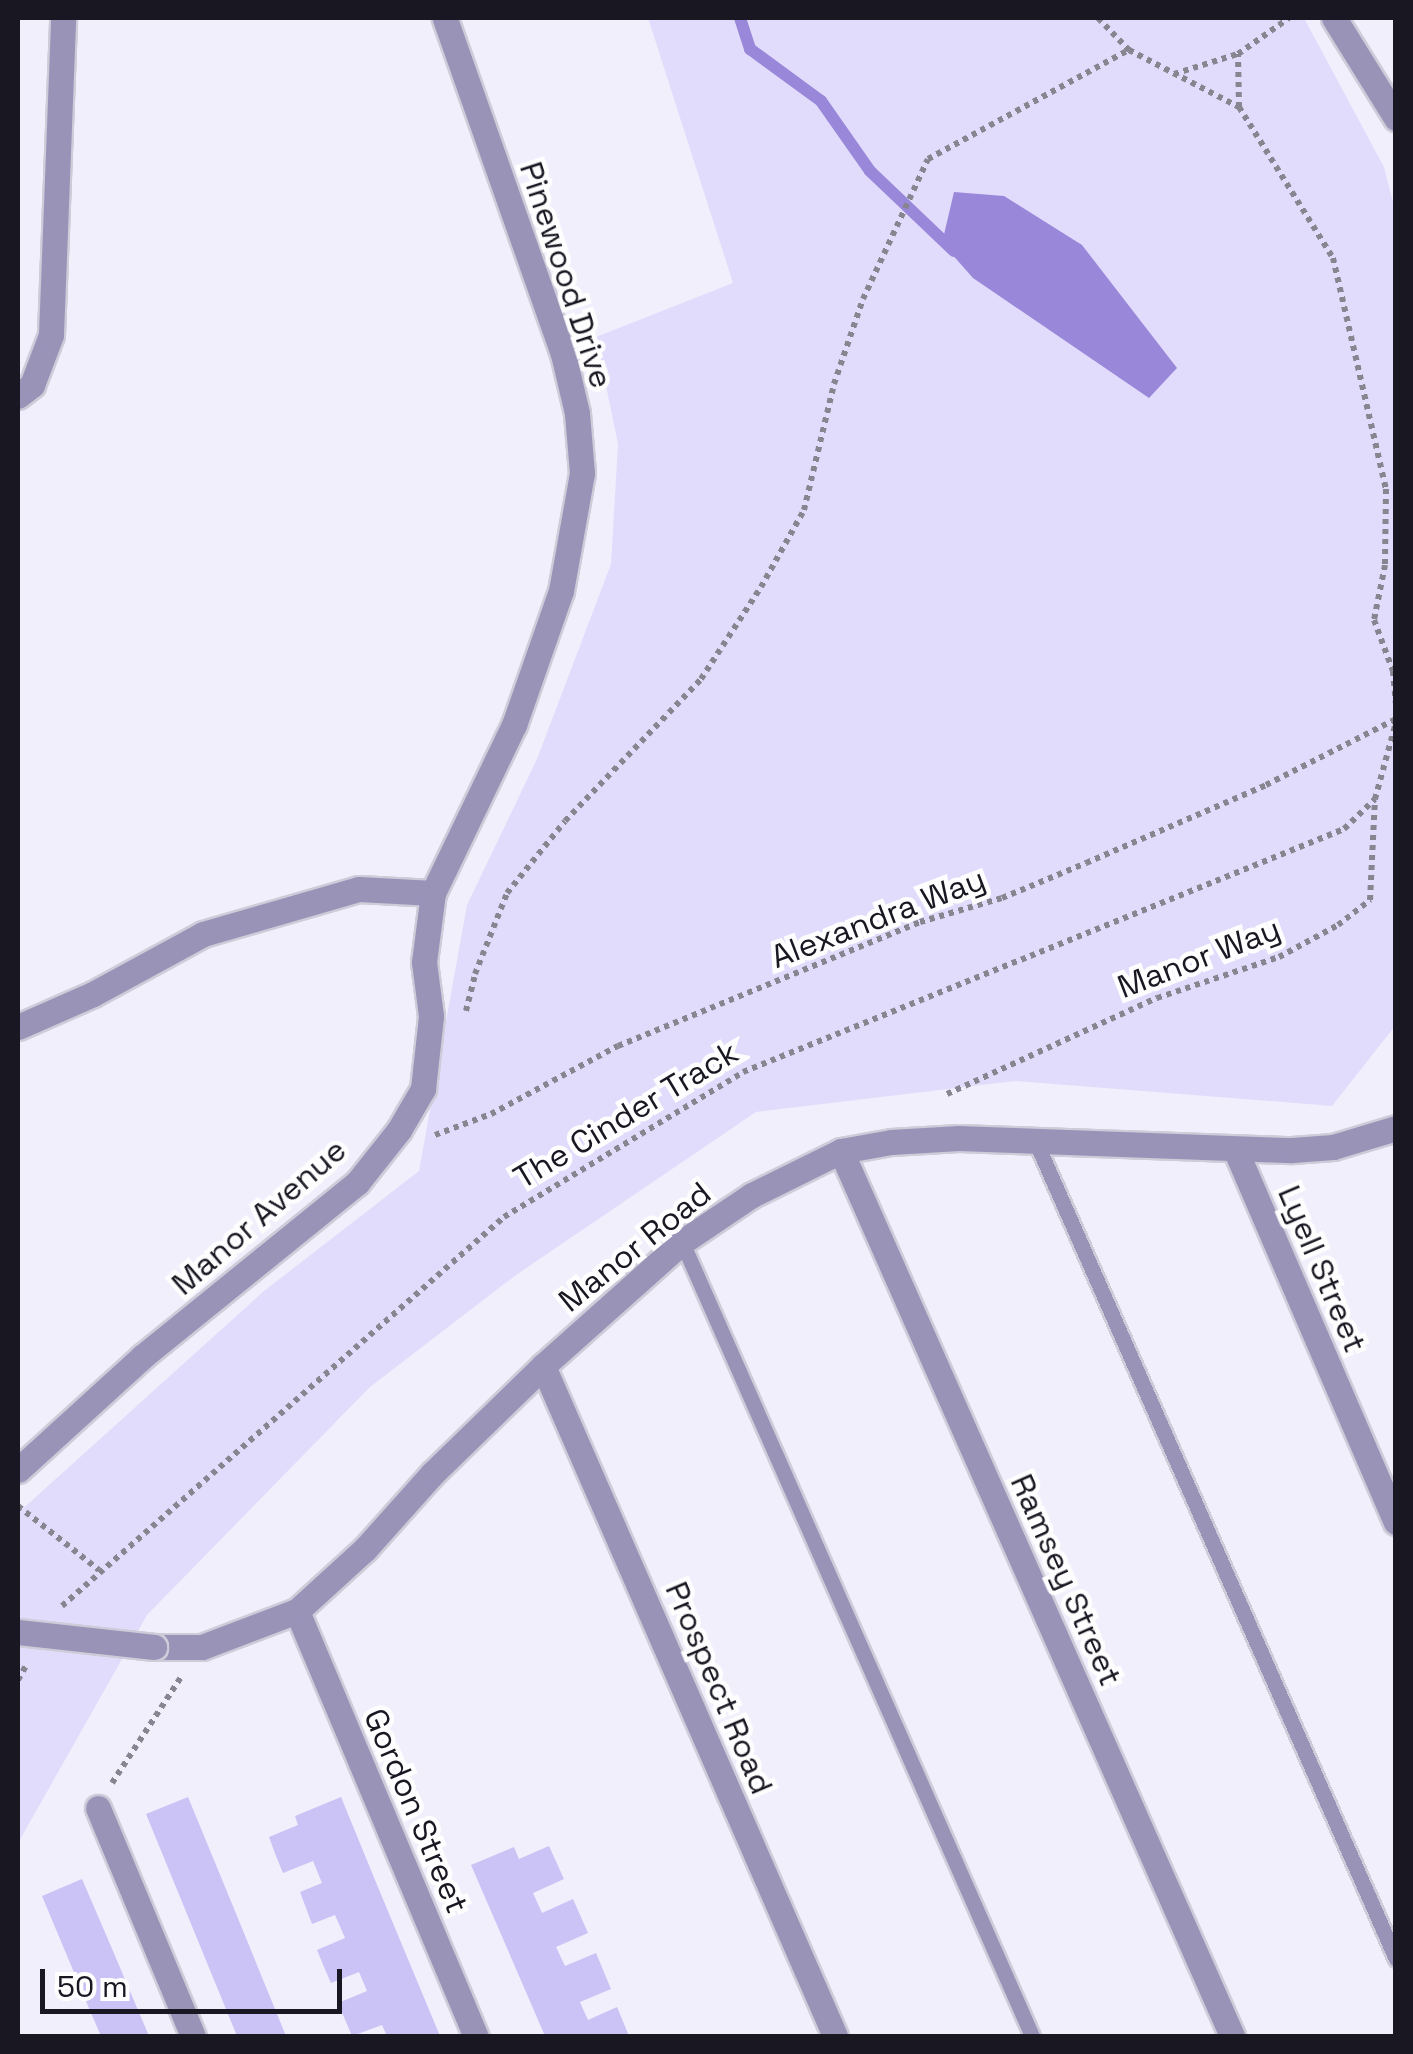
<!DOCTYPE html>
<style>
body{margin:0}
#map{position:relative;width:1413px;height:2054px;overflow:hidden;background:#f1effc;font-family:"Space Grotesk",sans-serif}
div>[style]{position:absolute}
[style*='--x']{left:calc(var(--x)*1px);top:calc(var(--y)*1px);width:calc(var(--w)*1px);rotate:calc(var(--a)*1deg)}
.green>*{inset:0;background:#e2dcfc}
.water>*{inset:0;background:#9987d9}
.stream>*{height:12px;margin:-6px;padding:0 6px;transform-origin:6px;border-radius:6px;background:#9987d9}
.building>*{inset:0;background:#cbc2f6}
.path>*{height:6px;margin-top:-3px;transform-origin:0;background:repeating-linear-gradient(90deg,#878590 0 5px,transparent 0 10px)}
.roads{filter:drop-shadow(2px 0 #ceccd9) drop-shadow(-2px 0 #ceccd9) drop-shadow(0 2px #ceccd9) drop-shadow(0 -2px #ceccd9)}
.lane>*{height:15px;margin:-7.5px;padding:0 7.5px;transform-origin:7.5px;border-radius:7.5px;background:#9a93b8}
.street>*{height:25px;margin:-12.5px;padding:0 12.5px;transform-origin:12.5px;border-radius:12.5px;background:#9a93b8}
.bridges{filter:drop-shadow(2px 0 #ceccd9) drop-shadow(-2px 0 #ceccd9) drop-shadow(0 2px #ceccd9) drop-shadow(0 -2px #ceccd9)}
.street-bridge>*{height:25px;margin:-12.5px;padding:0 12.5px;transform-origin:12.5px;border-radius:12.5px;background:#9a93b8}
span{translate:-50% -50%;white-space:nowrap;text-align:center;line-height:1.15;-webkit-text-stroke:9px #fefefe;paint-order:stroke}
.street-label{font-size:32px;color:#191721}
.frame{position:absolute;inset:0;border:20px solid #191721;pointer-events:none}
.scale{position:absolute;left:40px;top:1969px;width:302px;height:45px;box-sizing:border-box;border:5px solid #191721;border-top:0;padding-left:12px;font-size:30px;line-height:35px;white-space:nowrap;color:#191721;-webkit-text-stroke:8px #fefefe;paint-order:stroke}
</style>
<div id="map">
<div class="green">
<i style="clip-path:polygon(648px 18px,1304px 18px,1384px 167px,1395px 210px,1395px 1026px,1332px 1106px,1015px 1081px,756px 1112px,516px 1275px,370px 1387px,147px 1615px,18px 1843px,18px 1513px,264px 1291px,419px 1171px,467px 905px,537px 759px,611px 564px,618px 444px,596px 337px,733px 283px)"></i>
</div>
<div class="water">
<i style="clip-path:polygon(954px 192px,1004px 196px,1082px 245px,1177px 368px,1149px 398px,973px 278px,942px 243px)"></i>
</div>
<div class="stream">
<i style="--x:740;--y:18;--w:33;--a:72"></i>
<i style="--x:750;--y:49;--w:88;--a:36.2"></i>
<i style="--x:821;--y:101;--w:85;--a:55"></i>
<i style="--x:870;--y:171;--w:116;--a:43.6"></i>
</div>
<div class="building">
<i style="clip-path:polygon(188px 1797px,237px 1916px,286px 2036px,237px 2036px,146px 1814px)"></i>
<i style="clip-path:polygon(341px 1797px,375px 1880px,440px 2036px,387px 2036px,382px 2025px,352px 2036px,338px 2003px,367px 1991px,359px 1972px,331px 1983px,324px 1967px,317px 1950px,345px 1938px,335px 1915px,312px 1924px,300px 1892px,322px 1883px,313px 1861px,283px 1873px,276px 1856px,269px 1837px,298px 1825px,295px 1816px)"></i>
<i style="clip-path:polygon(549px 1846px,564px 1879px,533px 1893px,542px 1913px,573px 1899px,588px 1933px,556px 1947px,565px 1966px,596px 1953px,611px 1989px,580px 2002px,583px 2009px,588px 2020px,617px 2007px,629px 2036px,545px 2036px,471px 1865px,514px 1847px,519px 1859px)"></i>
<i style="clip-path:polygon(82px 1879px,107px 1937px,149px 2036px,101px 2036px,91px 2013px,42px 1896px)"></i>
</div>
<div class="path">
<i style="--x:1098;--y:18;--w:45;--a:45.9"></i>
<i style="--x:1129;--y:50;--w:124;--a:27.4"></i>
<i style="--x:1239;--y:107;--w:178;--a:58.1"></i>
<i style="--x:1333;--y:258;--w:237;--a:77.1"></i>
<i style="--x:1386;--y:489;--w:76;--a:90.8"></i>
<i style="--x:1385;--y:565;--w:56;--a:101.3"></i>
<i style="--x:1374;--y:620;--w:54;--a:69.6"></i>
<i style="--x:1393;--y:671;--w:32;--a:85"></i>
<i style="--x:1174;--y:74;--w:67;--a:-17.4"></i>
<i style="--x:1239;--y:107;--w:53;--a:-91.1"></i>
<i style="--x:1238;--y:54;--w:62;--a:-35.2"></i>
<i style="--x:466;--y:1011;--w:38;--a:-76"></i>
<i style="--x:475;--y:974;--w:87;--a:-68.4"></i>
<i style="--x:507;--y:893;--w:92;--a:-51.1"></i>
<i style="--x:565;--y:821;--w:197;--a:-46.2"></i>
<i style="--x:701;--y:679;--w:110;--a:-56.9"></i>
<i style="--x:761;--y:587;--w:88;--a:-60.8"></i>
<i style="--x:804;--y:510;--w:130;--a:-76.6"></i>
<i style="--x:834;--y:384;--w:90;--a:-71.2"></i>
<i style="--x:863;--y:299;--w:154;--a:-65.1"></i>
<i style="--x:928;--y:159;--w:229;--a:-28.5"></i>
<i style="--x:947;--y:1094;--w:231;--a:-24.6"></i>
<i style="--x:1157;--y:998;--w:129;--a:-18.6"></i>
<i style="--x:1279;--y:957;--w:67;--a:-28.5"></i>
<i style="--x:1338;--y:925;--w:41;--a:-38"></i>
<i style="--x:1370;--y:900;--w:101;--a:-87.2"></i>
<i style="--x:435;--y:1135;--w:60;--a:-20.6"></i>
<i style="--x:491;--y:1114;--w:144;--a:-28.2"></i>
<i style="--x:618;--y:1046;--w:326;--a:-22.3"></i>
<i style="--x:920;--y:922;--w:85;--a:-16.3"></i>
<i style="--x:1002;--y:898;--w:91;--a:-22.6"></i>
<i style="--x:1086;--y:863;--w:196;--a:-23.4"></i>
<i style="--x:1266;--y:785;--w:146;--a:-26.9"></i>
<i style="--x:18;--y:1506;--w:103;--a:38.3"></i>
<i style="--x:62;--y:1606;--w:589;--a:-41.35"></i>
<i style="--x:504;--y:1217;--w:280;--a:-31.2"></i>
<i style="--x:743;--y:1072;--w:648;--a:-22.01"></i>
<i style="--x:1344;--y:829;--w:43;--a:-44.1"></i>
<i style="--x:1375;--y:799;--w:80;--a:-74.7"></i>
<i style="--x:18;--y:1680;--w:18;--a:-61"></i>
<i style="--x:112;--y:1783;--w:126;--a:-56.9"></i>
</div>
<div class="roads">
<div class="lane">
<i style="--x:1035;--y:1140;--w:895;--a:66.21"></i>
<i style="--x:682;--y:1242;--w:868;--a:66.21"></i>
</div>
<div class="street">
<i style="--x:1334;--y:18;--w:118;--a:58.2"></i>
<i style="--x:18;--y:396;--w:18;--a:-38"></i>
<i style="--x:32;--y:385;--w:53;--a:-69.2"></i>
<i style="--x:51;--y:335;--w:317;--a:-87.8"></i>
<i style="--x:18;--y:1027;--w:82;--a:-23.7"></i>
<i style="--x:93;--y:994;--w:125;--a:-28.6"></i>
<i style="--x:203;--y:934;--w:162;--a:-16.1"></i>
<i style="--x:359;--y:889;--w:74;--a:3.1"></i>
<i style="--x:841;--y:1151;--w:968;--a:66.16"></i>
<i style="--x:1236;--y:1151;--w:404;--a:66.7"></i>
<i style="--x:543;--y:1366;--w:731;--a:66.45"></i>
<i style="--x:18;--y:1470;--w:168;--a:-42.3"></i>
<i style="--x:142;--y:1357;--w:277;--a:-39"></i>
<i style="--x:357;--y:1183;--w:68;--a:-51.6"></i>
<i style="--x:399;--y:1130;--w:48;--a:-59.7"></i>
<i style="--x:423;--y:1089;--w:73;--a:-83.7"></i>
<i style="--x:431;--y:1016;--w:54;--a:-97.4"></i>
<i style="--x:424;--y:962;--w:70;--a:-82.6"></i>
<i style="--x:433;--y:893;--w:187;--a:-64.3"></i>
<i style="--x:514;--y:725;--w:142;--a:-70.7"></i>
<i style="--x:561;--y:591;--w:120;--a:-79.9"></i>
<i style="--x:582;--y:473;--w:60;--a:-94.8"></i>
<i style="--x:577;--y:413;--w:61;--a:-103.3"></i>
<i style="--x:563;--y:354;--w:356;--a:-109.4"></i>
<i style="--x:297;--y:1611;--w:461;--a:67.2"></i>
<i style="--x:154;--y:1647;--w:48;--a:0"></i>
<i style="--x:202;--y:1647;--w:102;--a:-20.8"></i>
<i style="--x:297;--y:1611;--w:92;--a:-42.4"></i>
<i style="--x:365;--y:1549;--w:101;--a:-48.2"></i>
<i style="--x:432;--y:1474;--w:155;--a:-44.2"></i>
<i style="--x:543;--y:1366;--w:186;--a:-41.7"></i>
<i style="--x:682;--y:1242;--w:84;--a:-33.9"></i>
<i style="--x:752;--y:1195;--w:99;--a:-26.3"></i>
<i style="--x:841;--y:1151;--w:51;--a:-10.2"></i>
<i style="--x:891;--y:1142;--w:68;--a:-3.4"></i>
<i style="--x:959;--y:1138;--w:333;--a:2.1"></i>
<i style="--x:1292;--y:1150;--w:41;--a:-4.2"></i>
<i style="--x:1333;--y:1147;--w:66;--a:-16.8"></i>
<i style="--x:98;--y:1808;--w:247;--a:67.4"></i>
</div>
</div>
<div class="bridges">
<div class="street-bridge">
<i style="--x:18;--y:1632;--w:137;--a:6.3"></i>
</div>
</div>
<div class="street-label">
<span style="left:566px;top:275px;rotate:72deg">Pinewood Drive</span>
<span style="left:878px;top:918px;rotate:-21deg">Alexandra Way</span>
<span style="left:1199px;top:958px;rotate:-21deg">Manor Way</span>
<span style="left:626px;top:1115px;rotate:-31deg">The Cinder Track</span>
<span style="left:259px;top:1217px;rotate:-41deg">Manor Avenue</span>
<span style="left:635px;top:1247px;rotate:-39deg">Manor Road</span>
<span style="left:1322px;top:1269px;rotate:67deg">Lyell Street</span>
<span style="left:1066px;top:1580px;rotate:66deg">Ramsey Street</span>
<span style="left:719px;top:1688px;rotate:67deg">Prospect Road</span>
<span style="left:416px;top:1811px;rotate:67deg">Gordon Street</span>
</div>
<div class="frame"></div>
<div class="scale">50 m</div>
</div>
